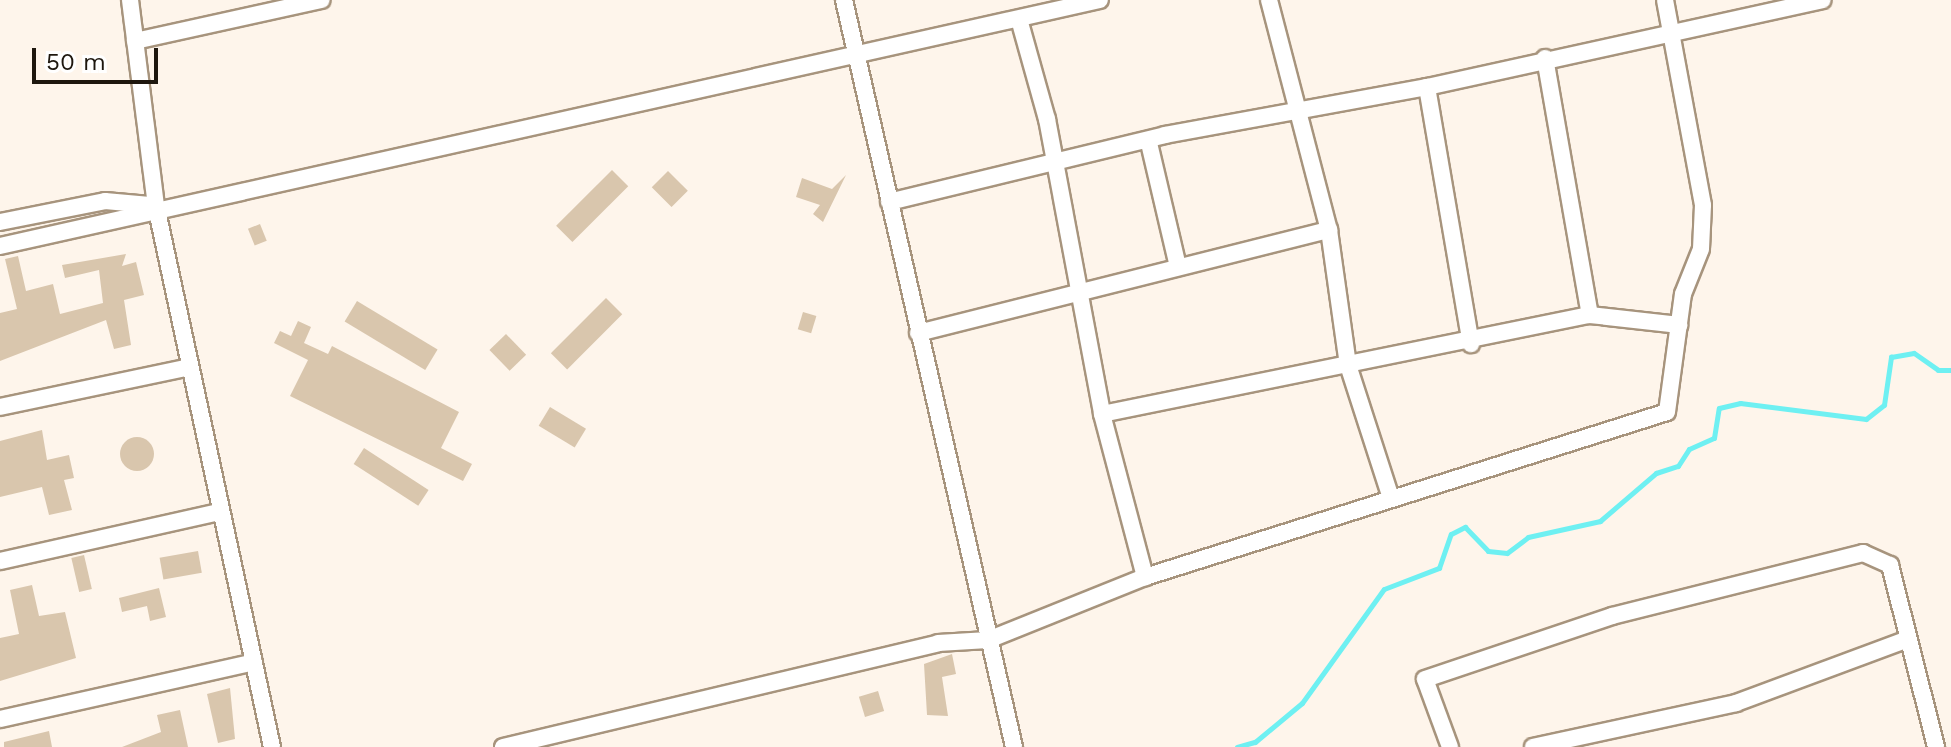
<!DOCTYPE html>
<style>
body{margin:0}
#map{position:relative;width:1951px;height:747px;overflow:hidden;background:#fef5eb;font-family:"Work Sans",sans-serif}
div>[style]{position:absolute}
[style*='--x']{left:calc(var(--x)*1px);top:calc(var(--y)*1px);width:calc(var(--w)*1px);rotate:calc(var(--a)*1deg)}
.stream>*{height:5px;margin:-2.5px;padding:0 2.5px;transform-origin:2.5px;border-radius:2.5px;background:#6ef0f2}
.building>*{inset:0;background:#d9c6ad;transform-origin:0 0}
.round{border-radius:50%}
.roads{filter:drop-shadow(2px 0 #a7947d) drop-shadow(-2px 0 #a7947d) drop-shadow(0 2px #a7947d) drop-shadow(0 -2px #a7947d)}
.street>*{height:16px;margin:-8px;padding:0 8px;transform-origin:8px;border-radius:8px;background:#fff}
span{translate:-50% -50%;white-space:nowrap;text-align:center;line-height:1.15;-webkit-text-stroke:6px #fff;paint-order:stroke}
.scale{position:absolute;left:32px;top:48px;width:126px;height:36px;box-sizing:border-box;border:4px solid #1e170e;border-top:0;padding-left:10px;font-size:24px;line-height:28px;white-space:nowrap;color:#1e170e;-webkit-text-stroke:6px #fff;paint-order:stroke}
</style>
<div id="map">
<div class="stream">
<i style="--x:1237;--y:747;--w:19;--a:-16"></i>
<i style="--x:1255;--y:742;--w:61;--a:-39.7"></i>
<i style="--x:1302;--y:703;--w:140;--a:-54.3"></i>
<i style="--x:1384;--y:589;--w:59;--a:-20.9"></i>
<i style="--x:1439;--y:568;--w:36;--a:-71"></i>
<i style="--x:1451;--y:534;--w:16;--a:-27"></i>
<i style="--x:1465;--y:527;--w:33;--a:46"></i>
<i style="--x:1488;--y:551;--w:19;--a:6"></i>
<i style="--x:1507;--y:553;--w:26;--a:-37"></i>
<i style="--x:1528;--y:537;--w:74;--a:-12.5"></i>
<i style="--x:1600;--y:521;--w:74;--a:-40.6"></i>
<i style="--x:1656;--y:473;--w:23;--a:-18"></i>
<i style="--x:1678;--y:466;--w:20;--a:-57"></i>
<i style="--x:1689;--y:449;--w:27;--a:-24"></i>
<i style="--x:1714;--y:438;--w:30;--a:-81"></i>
<i style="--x:1719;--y:408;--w:22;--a:-13"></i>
<i style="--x:1740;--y:403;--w:127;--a:7.2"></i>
<i style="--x:1866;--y:419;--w:23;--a:-38"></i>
<i style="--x:1884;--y:405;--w:49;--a:-81.7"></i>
<i style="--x:1891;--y:357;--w:23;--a:-10"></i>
<i style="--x:1914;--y:353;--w:29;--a:35"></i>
<i style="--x:1938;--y:370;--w:13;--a:0"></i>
</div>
<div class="building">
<i style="left:612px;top:170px;width:23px;height:79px;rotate:45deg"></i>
<i style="left:668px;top:171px;width:28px;height:23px;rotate:45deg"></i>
<i style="clip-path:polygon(846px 175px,823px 222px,813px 214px,820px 205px,796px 197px,802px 178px,832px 189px)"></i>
<i style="left:260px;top:224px;width:18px;height:13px;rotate:68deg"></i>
<i style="clip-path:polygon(126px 254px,122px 266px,136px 262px,144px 295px,124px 300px,131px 345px,114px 349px,106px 320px,0 361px,0 313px,17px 309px,5px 259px,18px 256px,26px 291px,53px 284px,60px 314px,103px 303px,99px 270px,65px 278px,62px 265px)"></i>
<i style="left:606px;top:298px;width:23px;height:78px;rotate:45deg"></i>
<i style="left:357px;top:301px;width:94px;height:24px;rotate:31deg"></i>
<i style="left:803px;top:312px;width:14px;height:18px;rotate:17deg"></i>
<i style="clip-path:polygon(298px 321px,311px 327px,304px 343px,328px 354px,332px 346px,459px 412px,441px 448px,472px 464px,463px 481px,290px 396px,308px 360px,274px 343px,280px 331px,291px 336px)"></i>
<i style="left:506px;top:334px;width:29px;height:23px;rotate:46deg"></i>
<i style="left:550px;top:407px;width:42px;height:22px;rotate:31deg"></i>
<i style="clip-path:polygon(42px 430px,47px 460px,69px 455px,74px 478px,64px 480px,72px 510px,49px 515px,42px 487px,0 497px,0 441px)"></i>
<i class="round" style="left:120px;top:437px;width:34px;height:34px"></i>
<i style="left:364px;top:448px;width:77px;height:19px;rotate:33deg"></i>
<i style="left:198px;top:551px;width:22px;height:39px;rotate:80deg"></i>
<i style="left:84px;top:555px;width:35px;height:13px;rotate:77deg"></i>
<i style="clip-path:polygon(32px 585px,39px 616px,65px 612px,76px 658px,0 681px,0 638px,19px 634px,10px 590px)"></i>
<i style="clip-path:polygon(159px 588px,166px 617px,150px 621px,147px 606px,122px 612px,119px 598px)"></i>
<i style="clip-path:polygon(952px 654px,956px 674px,942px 677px,948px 716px,927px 715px,924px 664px)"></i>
<i style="clip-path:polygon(230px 688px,235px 739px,218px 743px,207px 694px)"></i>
<i style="left:878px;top:691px;width:21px;height:20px;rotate:73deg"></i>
<i style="clip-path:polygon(180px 710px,188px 747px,122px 747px,161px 732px,157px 715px)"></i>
<i style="clip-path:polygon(49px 731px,52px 747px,4px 747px,4px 742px)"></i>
</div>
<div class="roads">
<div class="street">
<i style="--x:130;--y:0;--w:208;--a:82.8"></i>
<i style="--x:156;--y:206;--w:553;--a:77.9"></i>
<i style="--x:844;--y:0;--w:766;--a:77.18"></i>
<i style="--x:1269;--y:0;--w:238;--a:75.4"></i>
<i style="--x:1329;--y:230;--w:136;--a:82"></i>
<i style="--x:1348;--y:365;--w:140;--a:72.1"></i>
<i style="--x:1019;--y:19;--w:104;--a:74.4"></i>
<i style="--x:1047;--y:119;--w:300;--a:79.4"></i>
<i style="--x:1102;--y:414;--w:169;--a:75.2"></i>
<i style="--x:135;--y:41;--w:191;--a:-12.4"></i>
<i style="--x:1545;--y:58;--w:261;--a:80.1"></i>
<i style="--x:1427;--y:87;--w:261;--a:80.3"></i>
<i style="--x:1149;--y:143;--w:127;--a:76.8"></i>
<i style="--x:889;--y:202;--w:284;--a:-13.6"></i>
<i style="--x:1165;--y:135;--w:266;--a:-10.4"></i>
<i style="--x:1427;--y:87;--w:405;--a:-12.4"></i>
<i style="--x:0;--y:222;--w:107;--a:-11.3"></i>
<i style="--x:105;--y:201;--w:45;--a:5.1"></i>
<i style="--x:0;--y:246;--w:1127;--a:-12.61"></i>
<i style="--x:918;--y:333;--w:424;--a:-14.1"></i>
<i style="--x:0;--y:407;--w:193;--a:-11.9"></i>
<i style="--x:1102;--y:414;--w:498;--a:-11.5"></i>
<i style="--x:1590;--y:315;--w:90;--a:6.4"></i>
<i style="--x:0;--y:561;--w:225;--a:-12.6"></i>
<i style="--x:0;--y:719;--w:260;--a:-12.6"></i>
<i style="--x:503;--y:747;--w:447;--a:-13.4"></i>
<i style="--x:938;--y:643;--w:50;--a:-3.4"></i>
<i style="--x:988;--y:640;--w:169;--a:-21.9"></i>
<i style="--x:1145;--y:577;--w:547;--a:-17.54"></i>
<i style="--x:1667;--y:412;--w:119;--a:-82.3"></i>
<i style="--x:1683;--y:294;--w:48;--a:-68.2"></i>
<i style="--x:1701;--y:249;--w:44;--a:-87.4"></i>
<i style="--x:1703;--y:205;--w:208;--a:-100.5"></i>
<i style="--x:1450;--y:747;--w:72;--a:-110.2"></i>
<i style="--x:1425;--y:679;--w:197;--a:-18.6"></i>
<i style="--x:1612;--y:616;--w:259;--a:-14.1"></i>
<i style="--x:1863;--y:553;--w:30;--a:24"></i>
<i style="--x:1890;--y:565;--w:188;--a:75.8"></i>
<i style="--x:1533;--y:747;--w:208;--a:-12.2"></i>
<i style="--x:1736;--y:703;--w:180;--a:-20.4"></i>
</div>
</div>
<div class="scale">50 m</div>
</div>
